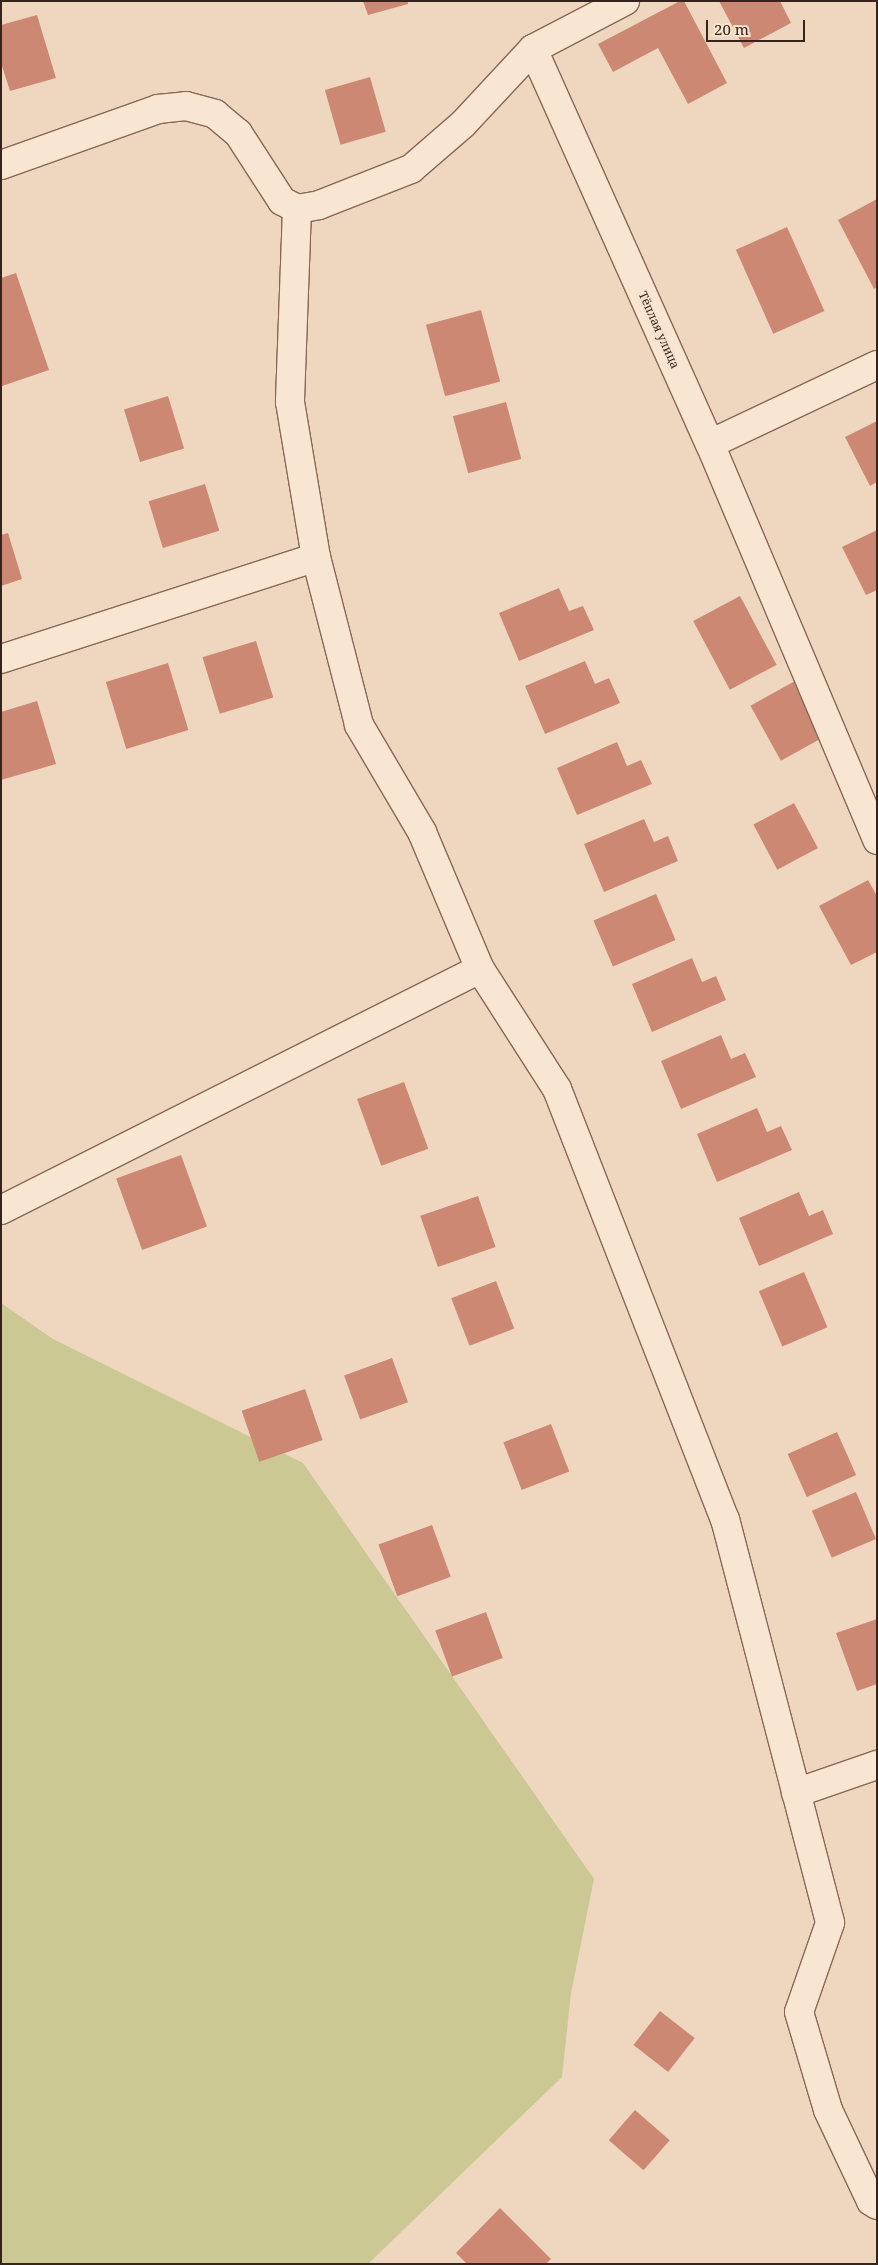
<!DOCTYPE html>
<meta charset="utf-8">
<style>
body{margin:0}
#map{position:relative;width:878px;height:2265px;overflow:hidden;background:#eed7be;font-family:"Noto Serif",serif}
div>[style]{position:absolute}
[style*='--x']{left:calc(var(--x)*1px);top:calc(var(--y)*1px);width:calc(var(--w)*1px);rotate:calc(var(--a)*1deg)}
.green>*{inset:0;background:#ccc893}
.building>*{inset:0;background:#cd8874;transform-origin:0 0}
.roads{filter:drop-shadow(1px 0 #876757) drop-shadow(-1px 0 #876757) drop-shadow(0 1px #876757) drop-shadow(0 -1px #876757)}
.street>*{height:28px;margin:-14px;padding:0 14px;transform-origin:14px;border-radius:14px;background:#f9e6d2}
span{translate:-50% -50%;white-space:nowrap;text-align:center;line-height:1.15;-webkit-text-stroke:5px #f6e3ce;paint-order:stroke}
.street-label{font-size:12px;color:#36231c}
.frame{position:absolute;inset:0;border:2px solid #36231c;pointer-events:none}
.scale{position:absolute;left:706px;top:20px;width:99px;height:22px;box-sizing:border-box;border:2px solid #36231c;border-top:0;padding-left:6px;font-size:15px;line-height:18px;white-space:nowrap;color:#36231c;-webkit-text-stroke:4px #f6e3ce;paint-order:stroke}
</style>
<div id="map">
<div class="green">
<i style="clip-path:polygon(1px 1303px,53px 1339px,303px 1463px,594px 1879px,571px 1993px,562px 2077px,368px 2264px,1px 2264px)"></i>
</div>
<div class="building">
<i style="clip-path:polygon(363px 1px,408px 1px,408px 4px,368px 15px)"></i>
<i style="clip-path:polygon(680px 1px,684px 1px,727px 83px,688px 104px,658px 48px,613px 72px,598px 44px)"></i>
<i style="clip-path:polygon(719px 1px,780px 1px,791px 23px,744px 48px)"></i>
<i style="clip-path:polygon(37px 15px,56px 78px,10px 91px,1px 63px,1px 25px)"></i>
<i style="left:370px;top:77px;width:57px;height:47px;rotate:74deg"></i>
<i style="clip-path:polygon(877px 199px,877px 287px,874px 289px,838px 220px)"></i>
<i style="left:787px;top:227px;width:92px;height:56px;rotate:66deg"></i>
<i style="clip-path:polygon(16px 273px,49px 370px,2px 386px,1px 278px)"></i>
<i style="left:481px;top:310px;width:74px;height:57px;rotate:75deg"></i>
<i style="left:168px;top:396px;width:55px;height:46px;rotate:73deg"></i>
<i style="left:506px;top:402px;width:59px;height:55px;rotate:75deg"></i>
<i style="clip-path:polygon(877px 421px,877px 482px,870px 486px,845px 437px)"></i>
<i style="left:205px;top:484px;width:49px;height:59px;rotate:73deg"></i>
<i style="clip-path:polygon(877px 530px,877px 590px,866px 595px,842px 547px)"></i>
<i style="clip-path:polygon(8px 533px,22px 579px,1px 586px,1px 535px)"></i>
<i style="clip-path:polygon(559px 588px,569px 611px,583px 606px,594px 630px,519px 661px,499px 613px)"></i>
<i style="left:740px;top:596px;width:78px;height:53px;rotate:62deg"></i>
<i style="left:256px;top:641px;width:59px;height:56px;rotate:73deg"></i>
<i style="clip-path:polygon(585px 661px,595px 684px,609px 678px,620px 703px,545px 734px,525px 686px)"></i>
<i style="left:168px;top:663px;width:70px;height:65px;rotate:73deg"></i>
<i style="left:795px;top:681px;width:63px;height:51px;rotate:61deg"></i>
<i style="clip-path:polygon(37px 701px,56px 764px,1px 780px,1px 712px)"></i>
<i style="clip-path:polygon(617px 742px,627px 766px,641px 760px,652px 784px,577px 815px,557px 768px)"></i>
<i style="left:794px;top:803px;width:51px;height:46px;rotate:62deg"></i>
<i style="clip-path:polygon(644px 819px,654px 842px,668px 836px,678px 861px,604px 892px,584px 844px)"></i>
<i style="clip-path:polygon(868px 880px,877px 896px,877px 952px,851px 965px,819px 906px)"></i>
<i style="left:656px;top:894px;width:50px;height:68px;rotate:67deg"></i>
<i style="clip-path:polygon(692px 958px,702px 982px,716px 976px,726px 1000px,652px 1032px,632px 984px)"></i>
<i style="clip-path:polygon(721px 1035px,731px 1059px,745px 1053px,756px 1077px,681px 1109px,661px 1061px)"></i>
<i style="left:404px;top:1082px;width:71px;height:50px;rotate:70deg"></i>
<i style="clip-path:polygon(757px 1108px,767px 1132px,781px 1126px,792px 1150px,717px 1182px,697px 1134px)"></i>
<i style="left:181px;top:1155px;width:76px;height:69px;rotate:70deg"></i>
<i style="clip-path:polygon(799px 1192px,809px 1216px,823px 1210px,833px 1234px,759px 1266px,739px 1218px)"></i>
<i style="left:478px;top:1196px;width:54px;height:61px;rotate:71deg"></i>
<i style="left:804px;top:1272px;width:60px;height:49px;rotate:67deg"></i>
<i style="left:496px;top:1281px;width:51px;height:48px;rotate:69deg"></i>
<i style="left:392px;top:1358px;width:47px;height:51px;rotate:70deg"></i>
<i style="left:305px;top:1389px;width:54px;height:67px;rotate:71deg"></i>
<i style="left:551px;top:1424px;width:51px;height:51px;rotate:69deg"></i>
<i style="left:837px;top:1432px;width:47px;height:54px;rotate:66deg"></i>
<i style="left:856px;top:1492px;width:51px;height:48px;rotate:67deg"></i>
<i style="left:432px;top:1525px;width:55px;height:57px;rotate:70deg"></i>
<i style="left:486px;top:1612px;width:49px;height:54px;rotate:70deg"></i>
<i style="clip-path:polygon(877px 1619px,877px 1684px,857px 1691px,836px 1633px)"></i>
<i style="left:660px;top:2011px;width:44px;height:43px;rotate:38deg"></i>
<i style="left:635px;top:2110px;width:46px;height:40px;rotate:41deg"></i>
<i style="clip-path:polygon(500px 2208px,551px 2259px,546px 2264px,467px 2264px,456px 2253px)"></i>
</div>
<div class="roads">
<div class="street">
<i style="--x:533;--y:49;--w:433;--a:65.9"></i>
<i style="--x:710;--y:444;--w:185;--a:-25.3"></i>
<i style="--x:1;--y:165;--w:167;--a:-19.6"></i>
<i style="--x:158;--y:109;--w:28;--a:-6"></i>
<i style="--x:186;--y:106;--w:30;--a:15"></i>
<i style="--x:215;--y:114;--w:30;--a:40"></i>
<i style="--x:238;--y:133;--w:81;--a:57.1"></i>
<i style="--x:282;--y:201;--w:17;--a:28"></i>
<i style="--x:297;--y:209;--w:22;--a:-10"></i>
<i style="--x:319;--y:205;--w:99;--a:-21.4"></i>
<i style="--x:411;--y:169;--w:69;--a:-40.9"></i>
<i style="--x:463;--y:124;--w:103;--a:-47"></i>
<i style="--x:533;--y:49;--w:104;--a:-27.6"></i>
<i style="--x:297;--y:209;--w:193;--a:92.1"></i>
<i style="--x:290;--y:402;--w:157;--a:80.5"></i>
<i style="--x:316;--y:557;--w:173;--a:75.6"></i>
<i style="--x:359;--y:725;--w:124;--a:59.5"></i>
<i style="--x:422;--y:832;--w:149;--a:67.1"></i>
<i style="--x:480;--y:969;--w:143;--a:57.3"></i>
<i style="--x:557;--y:1089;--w:462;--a:68.7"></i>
<i style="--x:725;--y:1519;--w:417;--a:75.4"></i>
<i style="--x:830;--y:1923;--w:94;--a:109.2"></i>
<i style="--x:799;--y:2012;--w:102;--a:73.5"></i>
<i style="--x:828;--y:2110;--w:101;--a:64.7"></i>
<i style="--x:871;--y:2201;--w:7;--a:34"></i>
<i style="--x:710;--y:444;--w:430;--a:67.1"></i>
<i style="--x:1;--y:659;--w:331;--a:-17.9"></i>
<i style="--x:1;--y:1210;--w:536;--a:-26.71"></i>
<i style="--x:796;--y:1793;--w:86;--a:-19.1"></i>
</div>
</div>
<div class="street-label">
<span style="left:659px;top:330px;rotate:66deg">Тёплая улица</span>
</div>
<div class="frame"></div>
<div class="scale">20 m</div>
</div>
